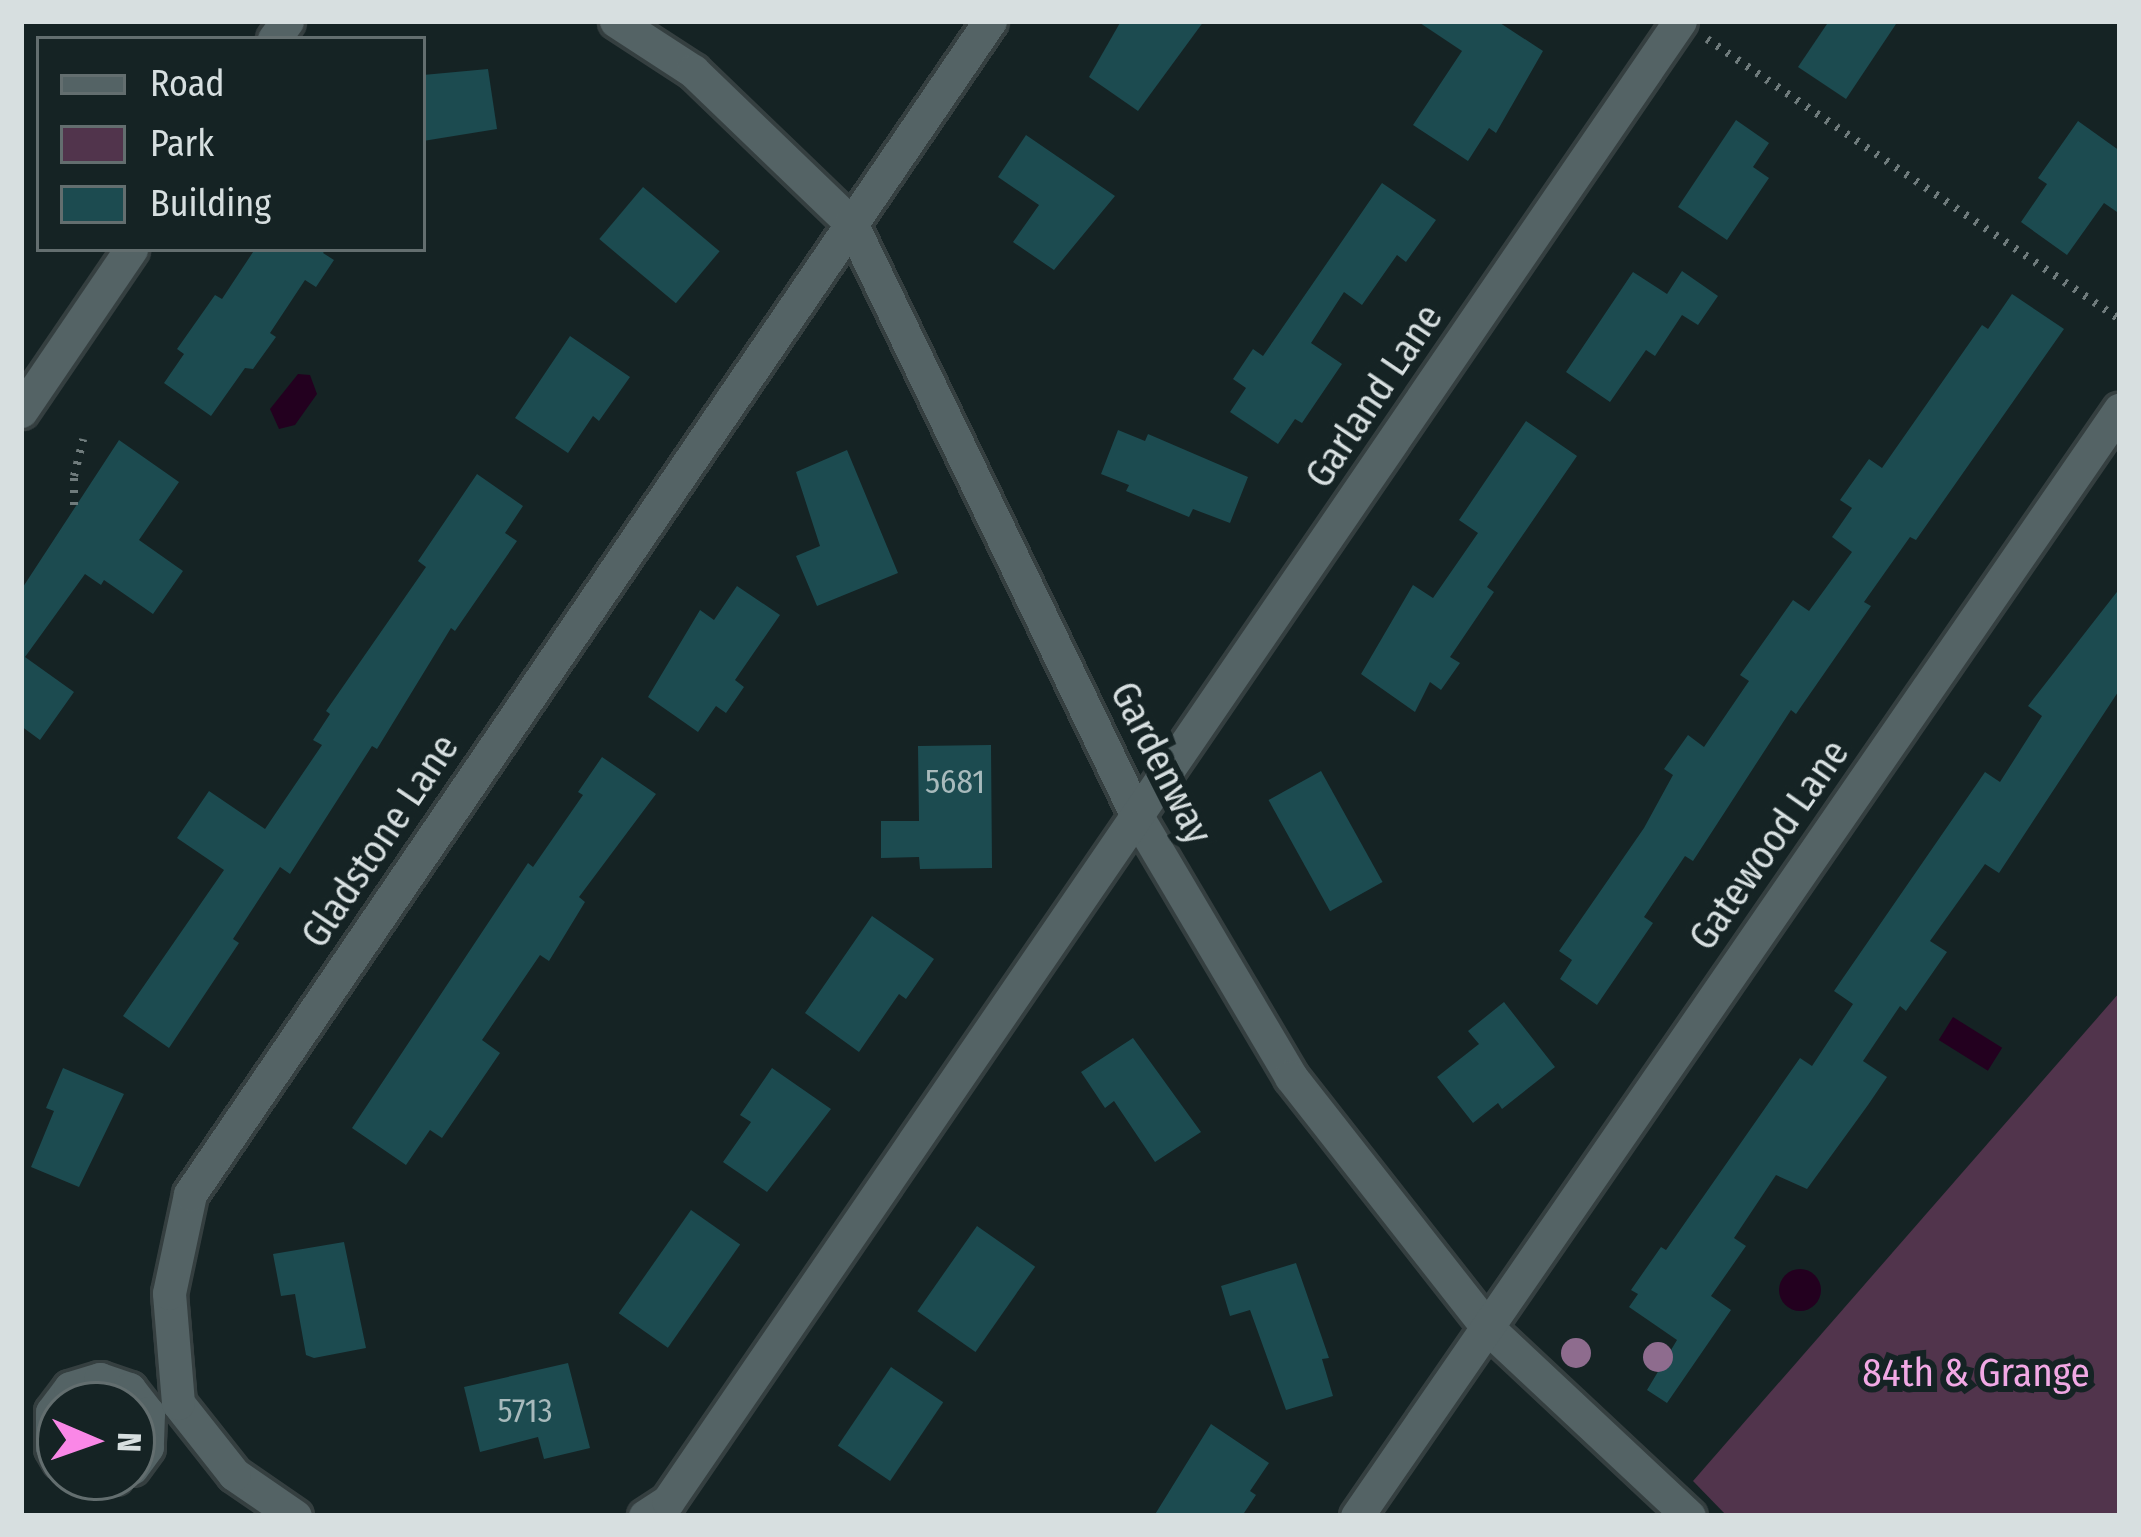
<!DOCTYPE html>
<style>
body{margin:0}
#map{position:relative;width:2141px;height:1537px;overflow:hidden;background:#152324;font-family:"Fira Sans Condensed",sans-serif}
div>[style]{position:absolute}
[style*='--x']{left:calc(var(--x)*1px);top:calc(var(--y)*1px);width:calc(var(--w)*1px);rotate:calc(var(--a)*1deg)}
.green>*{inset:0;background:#51344c}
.water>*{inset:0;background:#23001f;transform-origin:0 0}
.round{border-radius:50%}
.building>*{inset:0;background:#1c4b50;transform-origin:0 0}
.path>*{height:8px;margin-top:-4px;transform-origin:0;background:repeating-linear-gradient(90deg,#6f7b7c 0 3px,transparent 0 12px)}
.roads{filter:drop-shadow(3px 0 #353f40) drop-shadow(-3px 0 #353f40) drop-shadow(0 3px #353f40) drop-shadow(0 -3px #353f40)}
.street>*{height:33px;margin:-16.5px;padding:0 16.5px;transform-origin:16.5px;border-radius:16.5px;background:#546365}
.trees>*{width:30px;height:30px;margin:-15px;border-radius:50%;background:#8e6c8e}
span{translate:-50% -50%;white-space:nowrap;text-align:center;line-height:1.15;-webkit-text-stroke:12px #152324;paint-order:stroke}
.number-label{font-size:33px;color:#a8babc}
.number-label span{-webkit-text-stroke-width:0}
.street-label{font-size:39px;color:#d7dfe0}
.park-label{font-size:39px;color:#f1a8e4}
.frame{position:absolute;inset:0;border:24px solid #d7dfe0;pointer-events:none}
.legend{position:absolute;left:36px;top:36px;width:390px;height:216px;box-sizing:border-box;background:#152324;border:3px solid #636e6f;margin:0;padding:15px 21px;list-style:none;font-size:36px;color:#d7dfe0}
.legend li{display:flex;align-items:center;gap:24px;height:60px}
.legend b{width:60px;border:3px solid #636e6f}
.north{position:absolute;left:36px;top:1381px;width:120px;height:120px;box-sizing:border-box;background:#152324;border:3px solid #636e6f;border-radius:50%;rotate:92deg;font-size:33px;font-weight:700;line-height:48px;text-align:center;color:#d7dfe0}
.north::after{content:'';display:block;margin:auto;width:42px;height:54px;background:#fa87e7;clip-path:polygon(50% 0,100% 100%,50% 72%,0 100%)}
</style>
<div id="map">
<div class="green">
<i style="clip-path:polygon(2120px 992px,2120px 1516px,1727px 1516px,1693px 1481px)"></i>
</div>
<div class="water">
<i style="clip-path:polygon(298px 374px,310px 375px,317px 394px,295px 425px,279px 429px,270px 409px)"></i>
<i style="left:1953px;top:1017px;width:58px;height:27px;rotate:32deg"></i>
<i class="round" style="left:1779px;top:1269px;width:42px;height:42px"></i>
</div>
<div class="building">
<i style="clip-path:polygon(1121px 21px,1204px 21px,1138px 111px,1089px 77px)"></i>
<i style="clip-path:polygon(1417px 21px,1497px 21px,1543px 51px,1496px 133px,1489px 128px,1468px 161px,1413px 125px,1462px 51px)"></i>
<i style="clip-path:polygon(1829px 21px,1898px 21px,1846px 99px,1798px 67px)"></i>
<i style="clip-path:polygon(488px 69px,497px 129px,423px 141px,423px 75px)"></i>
<i style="clip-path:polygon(1736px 120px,1769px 143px,1753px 167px,1769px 178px,1727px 240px,1678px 207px)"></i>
<i style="clip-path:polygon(2078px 121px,2120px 151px,2120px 214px,2104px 203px,2067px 255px,2021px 222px,2047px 184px,2038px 178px)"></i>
<i style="clip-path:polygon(1026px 135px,1115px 196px,1054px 270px,1013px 242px,1039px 205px,998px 177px)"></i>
<i style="clip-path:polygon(1382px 183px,1436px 220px,1406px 262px,1397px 255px,1362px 305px,1344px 292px,1311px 343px,1342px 364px,1302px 423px,1295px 419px,1278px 444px,1230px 412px,1246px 388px,1233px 379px,1253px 349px,1263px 356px)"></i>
<i style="left:643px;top:187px;width:100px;height:68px;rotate:40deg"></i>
<i style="clip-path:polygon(255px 249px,326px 249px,323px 253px,334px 260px,316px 287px,305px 280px,270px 333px,276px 337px,253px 369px,245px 368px,211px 416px,164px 383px,184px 354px,177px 349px,215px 295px,222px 299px)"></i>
<i style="clip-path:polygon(1682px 271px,1718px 296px,1698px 325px,1682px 315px,1655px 356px,1646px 350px,1610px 402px,1566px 372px,1633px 272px,1667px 294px)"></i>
<i style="clip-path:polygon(2012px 294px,2064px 329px,1916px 540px,1910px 537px,1864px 602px,1871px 606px,1796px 714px,1791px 710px,1693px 861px,1685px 856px,1644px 917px,1653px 923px,1597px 1005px,1560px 979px,1572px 960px,1559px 951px,1644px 828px,1673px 775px,1664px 769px,1688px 735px,1704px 747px,1749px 681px,1740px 675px,1793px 600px,1809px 611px,1852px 552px,1832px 537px,1852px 508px,1840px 500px,1869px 459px,1882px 468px,1982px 325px,1988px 329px)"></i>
<i style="clip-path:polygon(570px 336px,630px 377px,599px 421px,593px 416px,568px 453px,515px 418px)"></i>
<i style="clip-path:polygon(1526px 421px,1577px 456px,1487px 587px,1494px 592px,1450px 657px,1460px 663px,1441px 690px,1430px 682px,1415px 712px,1361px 674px,1413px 585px,1433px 598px,1478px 533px,1459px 520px)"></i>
<i style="clip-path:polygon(1118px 430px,1145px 441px,1148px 434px,1248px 477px,1230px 523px,1193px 509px,1189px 517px,1126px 491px,1129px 485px,1101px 474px)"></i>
<i style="clip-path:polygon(119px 440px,179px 482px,139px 540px,183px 571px,153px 614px,104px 580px,101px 585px,85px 574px,25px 657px,74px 692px,40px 740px,21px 726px,21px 590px)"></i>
<i style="clip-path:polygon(847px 450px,898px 573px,817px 606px,796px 556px,820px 546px,796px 472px)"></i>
<i style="clip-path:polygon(477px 474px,523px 506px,505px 533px,517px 541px,455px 631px,451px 628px,377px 749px,372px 746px,290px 874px,280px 867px,233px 939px,239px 943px,169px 1048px,123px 1016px,224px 870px,177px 838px,209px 791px,265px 829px,322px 745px,313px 740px,330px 714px,326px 711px,426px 567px,418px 561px)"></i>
<i style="clip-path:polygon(737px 586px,780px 615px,735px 680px,744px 687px,726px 713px,716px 706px,698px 732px,648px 697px,700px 610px,714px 620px)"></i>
<i style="clip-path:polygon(2120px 588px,2120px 689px,1999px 873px,1985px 864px,1930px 941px,1947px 952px,1906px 1011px,1900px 1006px,1863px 1061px,1887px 1077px,1868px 1105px,1807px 1189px,1776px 1175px,1734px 1238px,1746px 1246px,1711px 1296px,1731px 1310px,1667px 1403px,1647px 1390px,1677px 1340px,1629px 1307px,1638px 1294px,1631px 1290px,1661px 1247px,1666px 1250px,1800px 1058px,1812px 1066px,1853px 1004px,1834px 991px,1985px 772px,2000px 782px,2042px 716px,2028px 706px)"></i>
<i style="clip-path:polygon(991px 745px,992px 868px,920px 869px,919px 857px,881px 858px,881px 821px,919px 821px,918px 746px)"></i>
<i style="clip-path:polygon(602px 757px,656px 794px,579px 897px,585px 902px,549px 961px,540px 955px,482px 1040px,500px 1053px,442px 1138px,430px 1130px,406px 1165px,352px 1128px,528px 863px,533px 867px,583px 795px,578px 792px)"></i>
<i style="left:1321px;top:771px;width:127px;height:60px;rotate:61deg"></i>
<i style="clip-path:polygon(872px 916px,934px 959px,906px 999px,899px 994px,859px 1052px,805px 1013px)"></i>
<i style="clip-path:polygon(1504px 1002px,1555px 1067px,1502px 1109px,1498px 1103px,1473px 1123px,1437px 1077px,1479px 1044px,1468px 1031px)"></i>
<i style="clip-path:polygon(1133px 1038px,1201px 1132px,1155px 1162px,1114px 1101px,1105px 1108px,1081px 1072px)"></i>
<i style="clip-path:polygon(63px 1068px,124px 1094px,79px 1187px,31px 1167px,54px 1111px,46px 1108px)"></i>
<i style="clip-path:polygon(772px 1068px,831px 1109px,767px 1192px,723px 1162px,751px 1122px,740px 1115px)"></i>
<i style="left:691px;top:1210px;width:60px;height:126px;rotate:35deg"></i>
<i style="left:977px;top:1226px;width:71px;height:104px;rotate:35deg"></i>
<i style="clip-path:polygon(344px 1242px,366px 1348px,314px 1358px,306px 1355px,295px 1294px,281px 1296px,273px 1254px)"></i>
<i style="clip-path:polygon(1296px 1263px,1329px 1358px,1322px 1359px,1333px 1396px,1286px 1410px,1250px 1310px,1230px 1316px,1221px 1286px)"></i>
<i style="clip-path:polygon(568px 1363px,590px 1448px,544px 1459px,538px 1437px,480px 1452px,464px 1387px)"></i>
<i style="left:891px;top:1367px;width:63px;height:95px;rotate:34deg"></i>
<i style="clip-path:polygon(1211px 1424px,1269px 1463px,1250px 1491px,1256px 1495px,1242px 1516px,1154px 1516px)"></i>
</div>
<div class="path">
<i style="--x:1707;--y:39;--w:500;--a:34.2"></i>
<i style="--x:74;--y:505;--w:29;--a:-90"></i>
<i style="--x:74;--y:476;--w:38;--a:-76"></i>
</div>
<div class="roads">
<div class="street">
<i style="--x:616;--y:21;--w:92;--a:33"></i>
<i style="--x:693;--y:71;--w:219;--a:43.9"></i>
<i style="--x:851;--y:223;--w:661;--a:64.25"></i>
<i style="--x:1138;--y:818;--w:301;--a:59.4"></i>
<i style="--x:1291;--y:1077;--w:319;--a:51.9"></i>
<i style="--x:1488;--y:1328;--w:275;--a:43.1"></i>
<i style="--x:274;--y:39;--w:22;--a:-54"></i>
<i style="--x:21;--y:411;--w:196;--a:-55.8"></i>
<i style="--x:60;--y:1461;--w:16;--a:-120"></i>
<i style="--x:52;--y:1447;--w:35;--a:-90"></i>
<i style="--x:52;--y:1412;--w:30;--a:-53"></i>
<i style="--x:70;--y:1388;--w:31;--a:-17"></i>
<i style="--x:100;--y:1379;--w:31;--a:19"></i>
<i style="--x:129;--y:1389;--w:31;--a:52"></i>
<i style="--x:148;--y:1413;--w:34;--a:92"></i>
<i style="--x:147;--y:1447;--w:26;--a:126"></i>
<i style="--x:84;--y:1477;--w:31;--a:0"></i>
<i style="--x:295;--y:1516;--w:74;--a:-145.5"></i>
<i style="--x:234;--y:1474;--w:90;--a:-128.3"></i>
<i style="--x:178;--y:1403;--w:110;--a:-94.7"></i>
<i style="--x:169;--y:1293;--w:101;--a:-78"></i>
<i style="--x:190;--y:1194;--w:1420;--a:-55.71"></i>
<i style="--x:645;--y:1516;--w:27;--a:-33"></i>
<i style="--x:668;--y:1501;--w:1793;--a:-55.64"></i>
<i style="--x:1357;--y:1516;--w:1344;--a:-55.42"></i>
</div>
</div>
<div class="trees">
<i style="left:1576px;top:1353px"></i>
<i style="left:1658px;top:1357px"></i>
</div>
<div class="number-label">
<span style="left:955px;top:783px">5681</span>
<span style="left:525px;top:1412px">5713</span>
</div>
<div class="street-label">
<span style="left:1374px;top:396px;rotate:-56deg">Garland Lane</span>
<span style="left:1161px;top:763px;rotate:63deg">Gardenway</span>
<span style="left:380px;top:841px;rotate:-56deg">Gladstone Lane</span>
<span style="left:1769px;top:845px;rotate:-55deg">Gatewood Lane</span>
</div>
<div class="park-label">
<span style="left:1976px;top:1373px">84th &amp; Grange</span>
</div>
<div class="frame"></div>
<ul class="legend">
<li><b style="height:15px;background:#546365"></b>Road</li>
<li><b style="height:33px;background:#51344c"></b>Park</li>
<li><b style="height:33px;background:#1c4b50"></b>Building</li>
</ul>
<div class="north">N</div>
</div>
